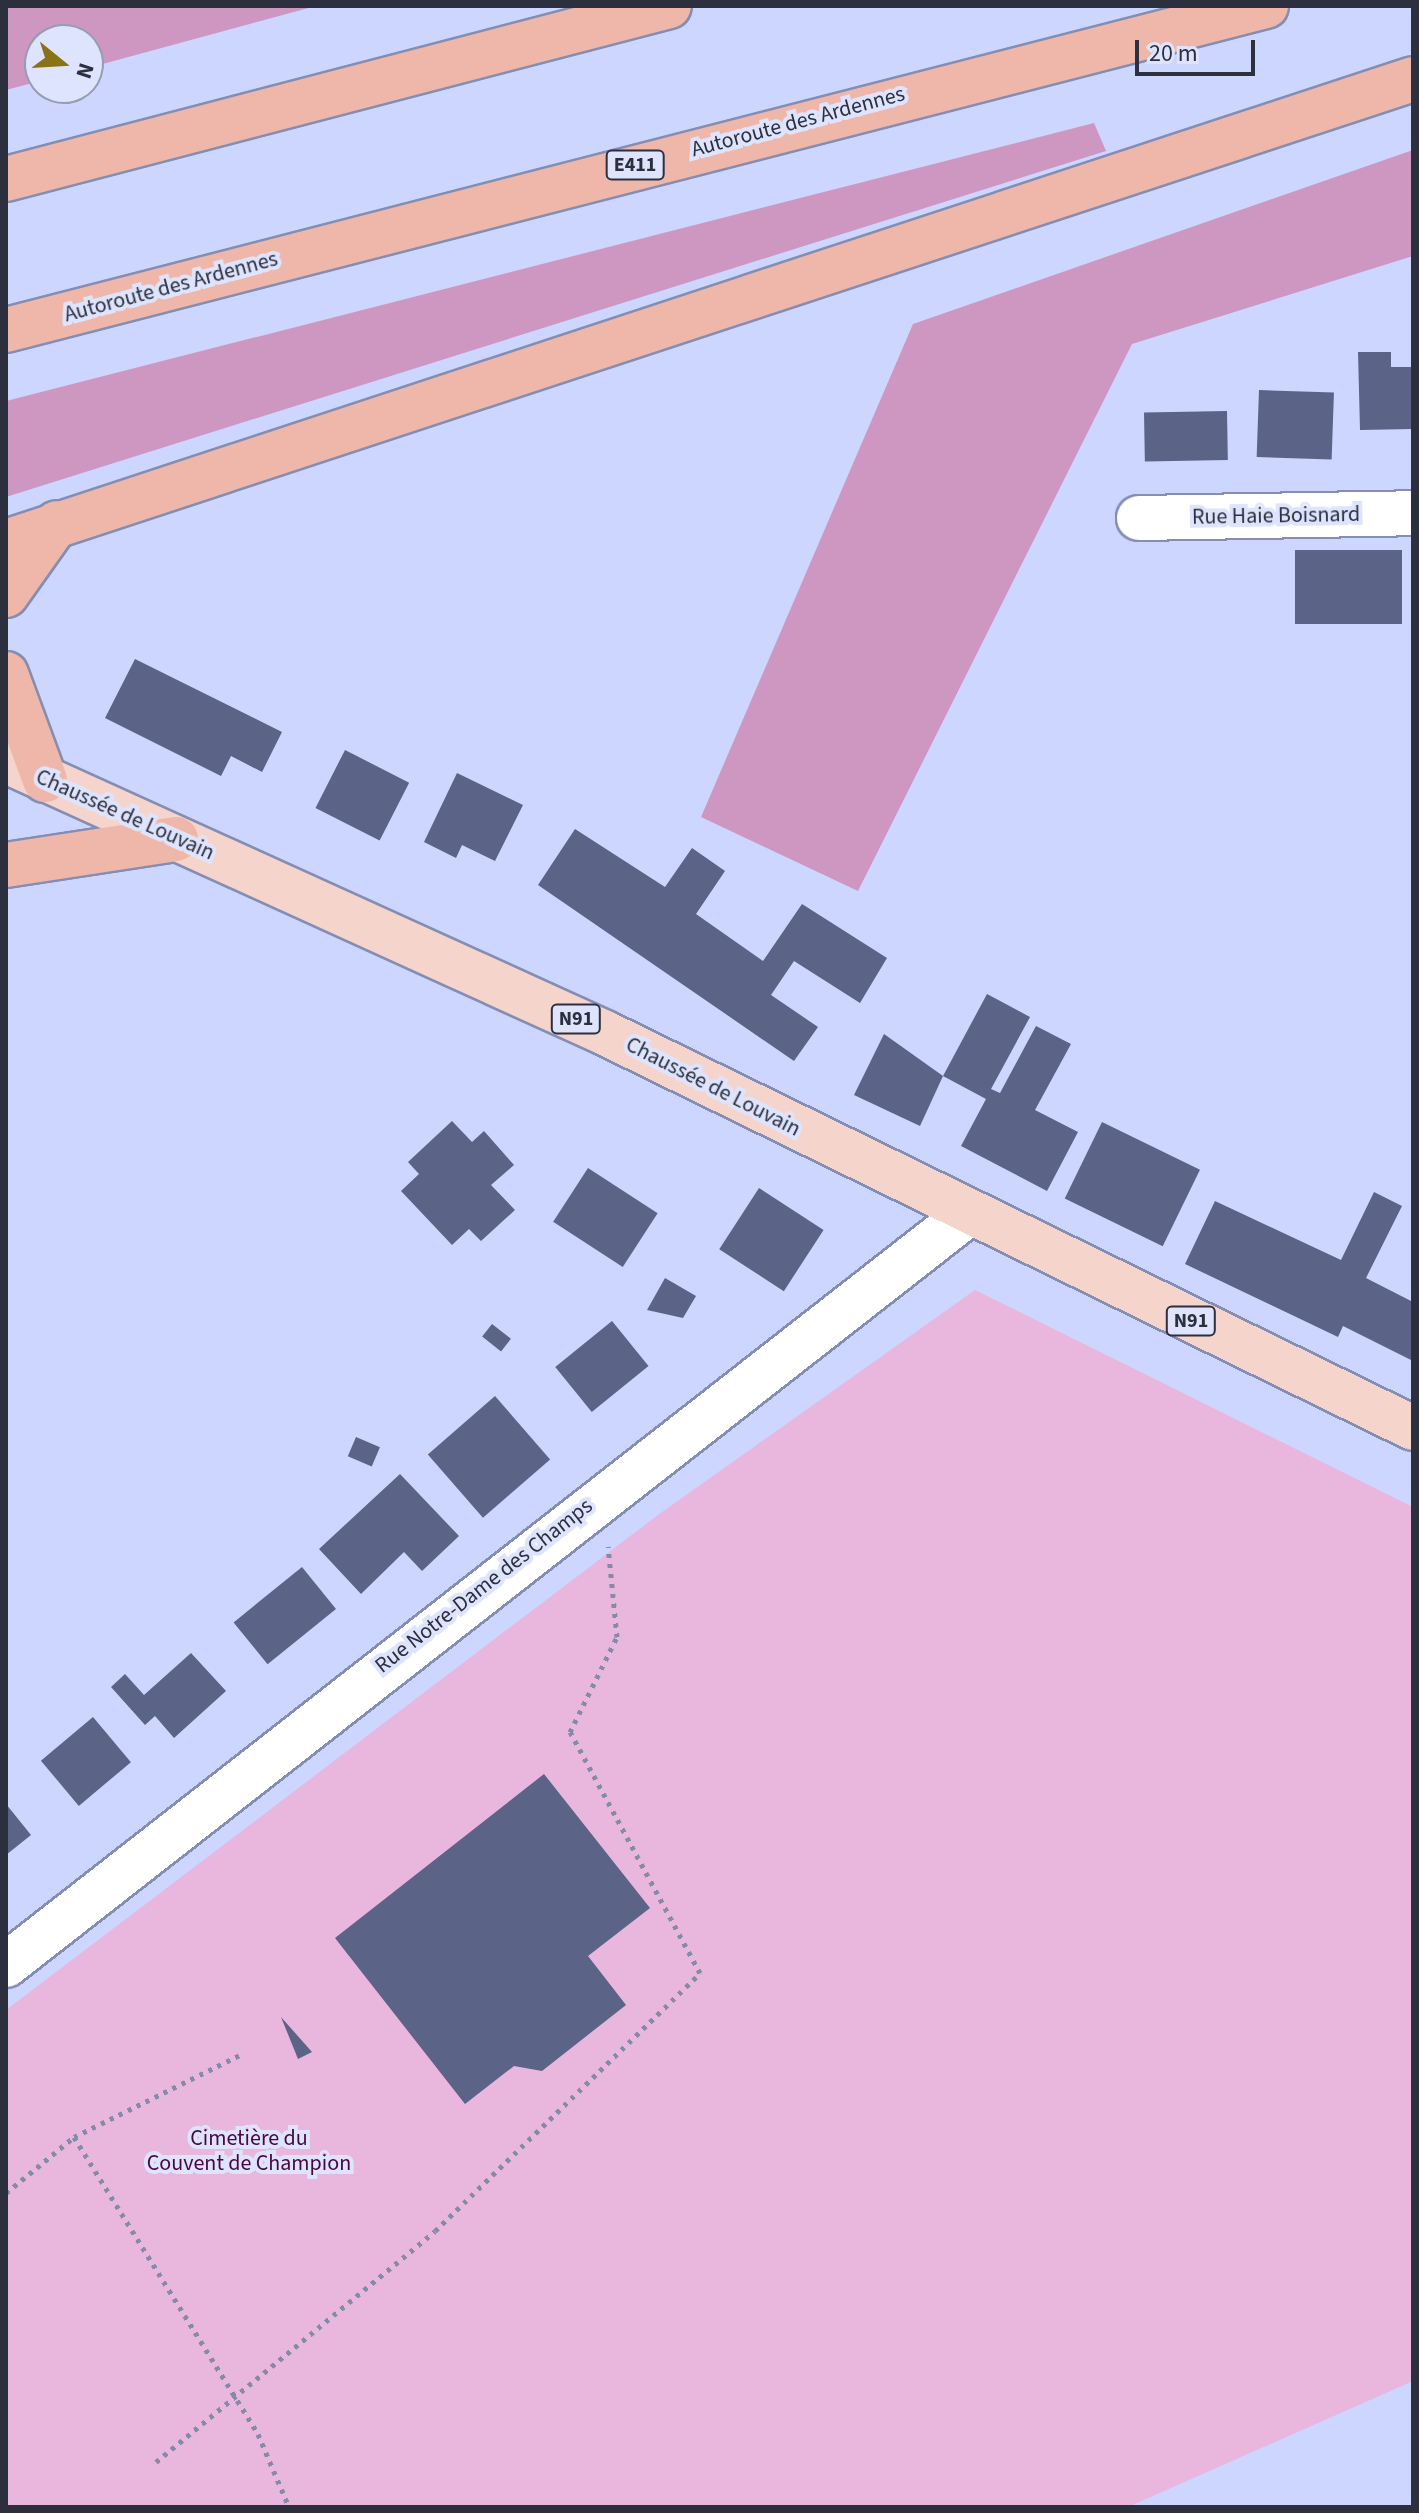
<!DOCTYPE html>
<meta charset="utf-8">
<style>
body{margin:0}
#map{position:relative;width:1419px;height:2513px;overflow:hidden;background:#ccd6ff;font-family:"Source Sans 3",sans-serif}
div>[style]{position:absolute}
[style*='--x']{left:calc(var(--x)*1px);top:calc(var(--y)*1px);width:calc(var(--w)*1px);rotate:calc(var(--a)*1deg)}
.green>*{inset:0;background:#e9b6dd}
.forest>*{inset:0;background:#cd97c2}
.building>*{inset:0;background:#5b6386;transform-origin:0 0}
.path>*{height:5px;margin-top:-2.5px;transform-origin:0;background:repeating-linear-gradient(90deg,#848ba8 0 4px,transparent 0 10px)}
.roads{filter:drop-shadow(2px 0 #848db3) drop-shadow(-2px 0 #848db3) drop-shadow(0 2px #848db3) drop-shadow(0 -2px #848db3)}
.minor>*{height:44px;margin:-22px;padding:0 22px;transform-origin:22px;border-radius:22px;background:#fff}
.primary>*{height:44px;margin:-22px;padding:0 22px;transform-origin:22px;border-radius:22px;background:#f5d4cb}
.motorway>*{height:44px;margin:-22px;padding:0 22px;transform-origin:22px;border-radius:22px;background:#efb7a9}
span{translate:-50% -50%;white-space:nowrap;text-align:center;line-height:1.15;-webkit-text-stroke:8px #dee4fd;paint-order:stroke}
.shield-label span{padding:2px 6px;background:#dee4fd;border:2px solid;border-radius:6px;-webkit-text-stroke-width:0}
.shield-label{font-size:20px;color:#2b2f3e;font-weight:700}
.street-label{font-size:22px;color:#2b2f3e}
.park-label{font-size:22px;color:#490741}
.frame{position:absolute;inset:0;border:8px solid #2b2f3e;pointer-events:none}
.north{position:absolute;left:24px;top:24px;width:80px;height:80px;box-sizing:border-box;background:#dee4fd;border:2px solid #969cb1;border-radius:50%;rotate:108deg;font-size:22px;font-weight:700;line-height:32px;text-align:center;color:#2b2f3e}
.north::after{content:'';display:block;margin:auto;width:28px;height:36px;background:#8a7316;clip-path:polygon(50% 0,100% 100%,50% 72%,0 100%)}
.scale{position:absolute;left:1135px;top:40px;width:120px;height:36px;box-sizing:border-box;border:4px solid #2b2f3e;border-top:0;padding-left:10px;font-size:24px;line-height:28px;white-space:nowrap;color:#2b2f3e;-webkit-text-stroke:6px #dee4fd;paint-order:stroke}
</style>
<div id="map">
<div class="green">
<i style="clip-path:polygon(975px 1290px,1413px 1507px,1413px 2381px,1128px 2507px,6px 2507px,6px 2010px,658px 1515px)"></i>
</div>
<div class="forest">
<i style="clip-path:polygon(6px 6px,316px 6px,88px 68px,88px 40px,40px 40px,40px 81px,6px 90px)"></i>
<i style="clip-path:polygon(1094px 123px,1106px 151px,6px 497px,6px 401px)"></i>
<i style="clip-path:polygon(1413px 150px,1413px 256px,1132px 344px,858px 891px,701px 817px,913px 324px)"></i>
</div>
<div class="building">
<i style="clip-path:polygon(1358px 352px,1391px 352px,1391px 367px,1413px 367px,1413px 429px,1360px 430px)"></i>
<i style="left:1259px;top:390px;width:75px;height:67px;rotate:2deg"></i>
<i style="left:1227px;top:411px;width:49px;height:83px;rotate:89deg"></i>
<i style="left:1295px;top:550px;width:107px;height:74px"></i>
<i style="clip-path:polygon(135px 659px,282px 732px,262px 772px,231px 756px,221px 776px,105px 718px)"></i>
<i style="left:345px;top:750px;width:72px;height:65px;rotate:27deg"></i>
<i style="clip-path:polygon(457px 773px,523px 805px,495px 861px,462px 845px,456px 858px,424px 842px)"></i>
<i style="clip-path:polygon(575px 829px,665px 887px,692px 848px,725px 871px,696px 914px,763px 961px,802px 904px,887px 958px,860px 1003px,794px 961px,771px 995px,818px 1027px,794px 1061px,538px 885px)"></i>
<i style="clip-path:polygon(987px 994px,1030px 1017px,991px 1089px,1000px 1093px,1036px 1026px,1071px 1044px,1035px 1110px,1078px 1132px,1047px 1191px,961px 1146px,986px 1099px,943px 1076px)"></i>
<i style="clip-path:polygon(884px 1034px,943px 1076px,920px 1126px,854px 1095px)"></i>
<i style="clip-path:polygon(452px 1121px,472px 1142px,484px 1131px,514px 1165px,491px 1185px,515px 1210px,481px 1241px,469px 1229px,452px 1245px,401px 1191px,419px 1174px,408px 1162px)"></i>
<i style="left:1102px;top:1122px;width:109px;height:85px;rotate:26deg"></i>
<i style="left:588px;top:1168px;width:83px;height:64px;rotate:33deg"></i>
<i style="left:759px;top:1188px;width:77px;height:73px;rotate:33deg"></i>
<i style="clip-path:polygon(1374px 1192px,1402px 1206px,1366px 1278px,1413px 1302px,1413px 1361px,1343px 1326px,1338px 1337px,1185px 1264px,1215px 1201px,1341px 1260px)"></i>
<i style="clip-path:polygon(665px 1278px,696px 1296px,683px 1318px,647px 1310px)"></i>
<i style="left:612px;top:1321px;width:58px;height:73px;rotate:51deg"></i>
<i style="left:492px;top:1324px;width:24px;height:16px;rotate:38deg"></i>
<i style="left:495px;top:1396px;width:84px;height:89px;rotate:49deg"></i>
<i style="left:356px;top:1437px;width:26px;height:21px;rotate:23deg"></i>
<i style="clip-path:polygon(400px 1474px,459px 1536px,422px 1571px,404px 1552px,361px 1594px,319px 1549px)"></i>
<i style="left:302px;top:1567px;width:54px;height:88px;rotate:51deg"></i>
<i style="clip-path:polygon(191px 1653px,226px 1691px,174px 1738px,155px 1716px,145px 1725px,111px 1687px,125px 1674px,144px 1695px)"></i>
<i style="left:93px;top:1717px;width:59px;height:68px;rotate:50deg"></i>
<i style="clip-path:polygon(544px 1774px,650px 1908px,588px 1956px,626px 2005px,542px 2071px,514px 2066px,465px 2104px,335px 1938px)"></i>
<i style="clip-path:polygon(6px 1804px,31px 1835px,6px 1855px)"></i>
<i style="clip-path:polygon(281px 2017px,312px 2052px,298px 2059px)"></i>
</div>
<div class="path">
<i style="--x:74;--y:2137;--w:185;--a:-26.3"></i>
<i style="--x:6;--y:2193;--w:88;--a:-39.5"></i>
<i style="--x:74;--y:2137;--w:349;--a:58.2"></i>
<i style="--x:258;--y:2434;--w:79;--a:67"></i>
<i style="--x:156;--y:2462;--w:362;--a:-39.6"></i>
<i style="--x:435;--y:2231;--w:370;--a:-44.2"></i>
<i style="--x:700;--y:1973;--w:274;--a:-118.3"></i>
<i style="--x:570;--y:1732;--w:106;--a:-63.7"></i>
<i style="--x:617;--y:1637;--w:91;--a:-95.6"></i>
<i style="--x:6;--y:2507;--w:1;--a:0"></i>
</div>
<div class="roads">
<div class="minor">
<i style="--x:1139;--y:518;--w:274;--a:-1"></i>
<i style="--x:6;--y:1965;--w:1220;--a:-37.98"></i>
</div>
<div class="primary">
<i style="--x:6;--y:761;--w:658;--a:24.42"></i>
<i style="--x:605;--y:1033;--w:899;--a:26.05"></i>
</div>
<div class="motorway">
<i style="--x:6;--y:179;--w:685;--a:-14.62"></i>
<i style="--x:6;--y:330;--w:1301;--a:-14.42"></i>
<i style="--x:6;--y:542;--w:1481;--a:-18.21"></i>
<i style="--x:6;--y:595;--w:88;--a:-54.7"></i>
<i style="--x:6;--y:674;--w:113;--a:69.8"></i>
<i style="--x:6;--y:865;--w:172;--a:-8.7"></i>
</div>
</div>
<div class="shield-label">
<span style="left:635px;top:165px">E411</span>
<span style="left:576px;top:1019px">N91</span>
<span style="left:1191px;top:1321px">N91</span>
</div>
<div class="street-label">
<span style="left:798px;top:122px;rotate:-15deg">Autoroute des Ardennes</span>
<span style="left:171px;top:287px;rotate:-15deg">Autoroute des Ardennes</span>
<span style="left:1276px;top:516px;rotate:-1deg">Rue Haie Boisnard</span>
<span style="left:125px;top:815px;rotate:24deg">Chaussée de Louvain</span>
<span style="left:713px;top:1087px;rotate:27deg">Chaussée de Louvain</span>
<span style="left:484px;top:1586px;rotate:-38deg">Rue Notre-Dame des Champs</span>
</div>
<div class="park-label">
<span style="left:249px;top:2151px">Cimetière du<br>Couvent de Champion</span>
</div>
<div class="frame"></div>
<div class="north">N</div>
<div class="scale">20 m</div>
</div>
